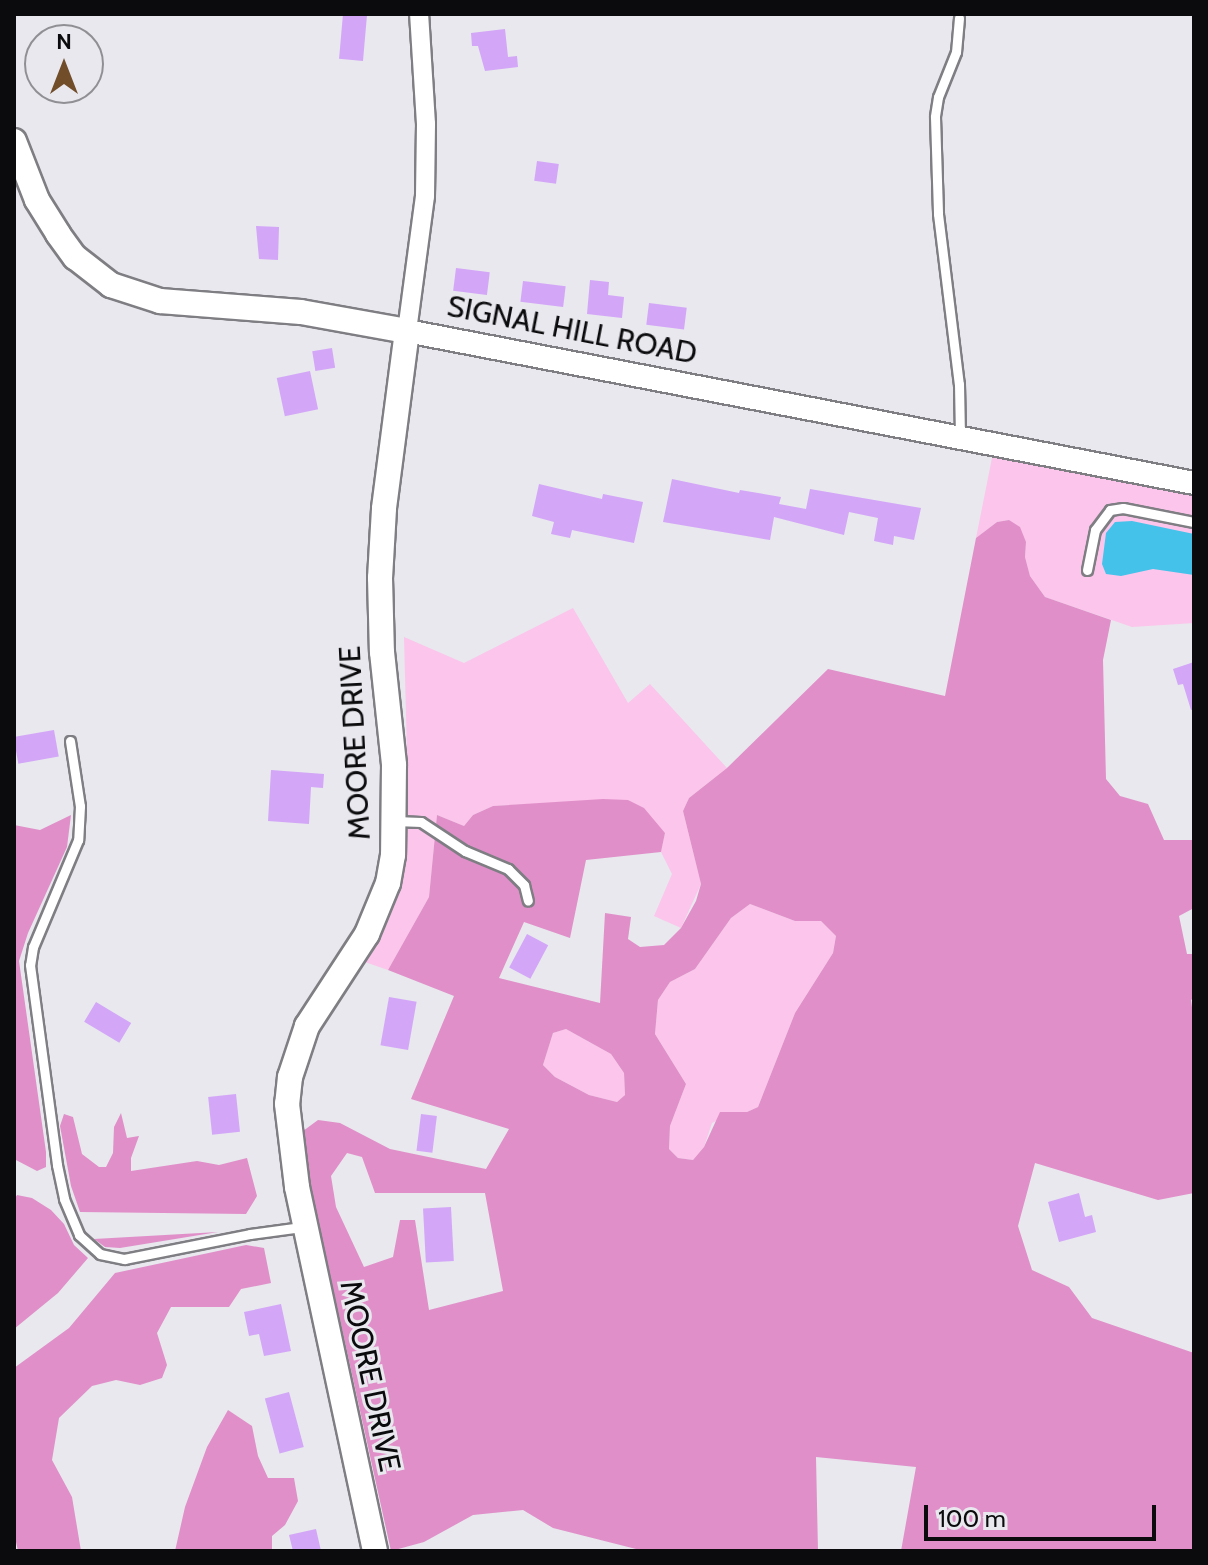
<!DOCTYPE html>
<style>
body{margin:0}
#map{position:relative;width:1208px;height:1565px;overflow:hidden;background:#e8e8ee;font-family:Cabin,sans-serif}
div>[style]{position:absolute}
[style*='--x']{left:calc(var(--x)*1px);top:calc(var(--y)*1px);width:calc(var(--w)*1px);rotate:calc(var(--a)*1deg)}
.green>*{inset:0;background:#fcc5eb}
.forest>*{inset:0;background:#e08fc9}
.water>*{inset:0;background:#44c2e9}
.building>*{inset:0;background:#d3a6f7;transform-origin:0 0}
.roads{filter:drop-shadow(2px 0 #7e7e83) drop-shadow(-2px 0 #7e7e83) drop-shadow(0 2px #7e7e83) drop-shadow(0 -2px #7e7e83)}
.service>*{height:9px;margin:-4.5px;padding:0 4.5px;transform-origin:4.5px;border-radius:4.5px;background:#fff}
.minor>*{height:18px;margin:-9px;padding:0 9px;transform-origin:9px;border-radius:9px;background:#fff}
.tertiary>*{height:22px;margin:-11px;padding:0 11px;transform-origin:11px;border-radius:11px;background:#fff}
.secondary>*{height:24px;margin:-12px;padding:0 12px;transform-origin:12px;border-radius:12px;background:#fff}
span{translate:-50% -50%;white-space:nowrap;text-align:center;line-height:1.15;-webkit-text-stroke:6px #e8e8ee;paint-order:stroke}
.street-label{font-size:30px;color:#0b0b0d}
.frame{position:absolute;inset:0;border:16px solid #0b0b0d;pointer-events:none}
.north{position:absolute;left:24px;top:24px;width:80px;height:80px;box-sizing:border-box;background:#e8e8ee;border:2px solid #909094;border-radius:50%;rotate:0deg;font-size:22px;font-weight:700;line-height:32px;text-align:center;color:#0b0b0d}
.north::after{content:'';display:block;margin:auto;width:28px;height:36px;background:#724d29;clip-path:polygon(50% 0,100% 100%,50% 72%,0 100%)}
.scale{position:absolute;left:924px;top:1505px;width:232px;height:36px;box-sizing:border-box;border:4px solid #0b0b0d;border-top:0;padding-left:10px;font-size:24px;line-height:28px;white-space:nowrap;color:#0b0b0d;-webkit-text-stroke:6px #e8e8ee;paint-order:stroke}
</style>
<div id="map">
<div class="green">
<i style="clip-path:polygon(993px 453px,1194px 493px,1194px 623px,1132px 627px,1045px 597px,1030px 576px,1025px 557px,1026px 542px,1009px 520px,997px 522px,976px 538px)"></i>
<i style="clip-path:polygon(573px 608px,628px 703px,650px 684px,727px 768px,689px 798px,683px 811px,701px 884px,681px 928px,654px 916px,672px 874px,661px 852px,665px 833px,628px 800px,493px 806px,473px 815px,464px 826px,437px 815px,429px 897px,388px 970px,362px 961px,394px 900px,402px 870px,408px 791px,404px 637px,464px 663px)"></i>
<i style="clip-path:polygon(750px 904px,795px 921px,821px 921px,836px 936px,833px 953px,795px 1013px,758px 1107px,747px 1112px,733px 1112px,712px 1123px,704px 1147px,693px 1160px,678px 1158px,669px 1149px,670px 1126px,686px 1084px,655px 1034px,658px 1000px,670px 982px,695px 969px,731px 918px)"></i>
<i style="clip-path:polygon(566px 1029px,611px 1054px,624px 1073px,625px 1095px,617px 1102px,589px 1095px,555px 1077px,543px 1065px,553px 1033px)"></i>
</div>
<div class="forest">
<i style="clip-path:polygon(evenodd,1009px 520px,1020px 527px,1026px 542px,1025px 557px,1030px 576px,1045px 597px,1111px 620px,1103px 660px,1106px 779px,1120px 796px,1148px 804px,1164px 840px,1194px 840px,1194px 908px,1179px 916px,1187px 954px,1194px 954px,1194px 998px,1191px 1000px,1194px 1022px,1194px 1193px,1158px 1200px,1035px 1163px,1018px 1226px,1032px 1270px,1069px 1287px,1092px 1318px,1194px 1353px,1194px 1551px,901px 1551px,916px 1467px,816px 1457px,818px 1551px,644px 1551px,553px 1528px,523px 1510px,473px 1515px,424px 1542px,391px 1551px,299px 1134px,318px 1120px,340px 1123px,390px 1149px,486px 1169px,509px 1129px,411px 1099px,454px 996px,388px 970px,429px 897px,437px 815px,464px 826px,473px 815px,493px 806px,603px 799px,628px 800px,644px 808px,665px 833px,661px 852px,586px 860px,570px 938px,524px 922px,499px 978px,600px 1003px,605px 913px,631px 917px,628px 939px,640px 947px,664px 945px,681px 928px,696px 901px,701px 884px,683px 811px,689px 798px,727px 768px,828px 669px,945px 696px,976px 538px,997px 522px,1009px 520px,750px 904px,795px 921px,821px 921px,836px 936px,833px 953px,795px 1013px,758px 1107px,747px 1112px,720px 1112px,704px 1147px,693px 1160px,678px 1158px,669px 1149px,670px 1126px,686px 1084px,655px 1034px,658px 1000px,670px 982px,695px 969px,731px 918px,750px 904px,1009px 520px,566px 1029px,611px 1054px,624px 1073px,625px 1095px,617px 1102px,589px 1095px,555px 1077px,543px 1065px,553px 1033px,566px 1029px,1009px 520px,347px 1153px,362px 1157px,375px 1193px,485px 1193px,503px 1291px,429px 1310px,415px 1220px,400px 1220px,393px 1257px,364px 1267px,336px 1207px,331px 1176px,347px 1153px)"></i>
<i style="clip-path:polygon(71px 815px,67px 847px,28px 933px,19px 961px,46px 1152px,46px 1167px,37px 1171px,14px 1159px,14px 825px,40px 830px)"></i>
<i style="clip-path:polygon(121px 1113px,127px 1138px,139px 1136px,131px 1158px,131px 1171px,197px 1161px,219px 1165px,247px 1158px,257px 1196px,246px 1214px,80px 1212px,71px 1186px,60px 1126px,64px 1114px,73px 1117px,82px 1154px,99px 1167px,106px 1167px,113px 1153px,114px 1127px)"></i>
<i style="clip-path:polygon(17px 1195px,32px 1198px,51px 1210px,64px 1224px,74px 1245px,88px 1258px,58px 1293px,14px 1329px,14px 1200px)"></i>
<i style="clip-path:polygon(218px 1232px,120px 1248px,105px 1247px,94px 1239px)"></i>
<i style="clip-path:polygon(246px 1245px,264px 1248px,271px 1283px,241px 1289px,229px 1307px,171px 1307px,157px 1333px,167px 1365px,162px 1378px,140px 1385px,116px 1380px,92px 1386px,59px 1418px,52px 1460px,72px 1497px,81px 1551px,18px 1551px,14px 1533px,14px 1368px,69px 1328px,115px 1273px)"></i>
<i style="clip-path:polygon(228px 1410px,252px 1426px,258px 1456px,268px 1478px,294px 1478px,298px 1501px,285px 1525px,272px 1536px,272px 1551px,175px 1551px,185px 1507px,207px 1447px)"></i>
</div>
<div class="water">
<i style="clip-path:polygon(1132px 521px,1194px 534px,1194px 575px,1153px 569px,1121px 576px,1106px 574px,1102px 564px,1106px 533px,1115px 522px)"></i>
</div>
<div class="building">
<i style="left:343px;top:14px;width:24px;height:45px;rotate:5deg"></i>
<i style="clip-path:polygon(505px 29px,508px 57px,517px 56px,518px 67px,485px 71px,478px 46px,472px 46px,471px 33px)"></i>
<i style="left:537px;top:161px;width:22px;height:20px;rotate:8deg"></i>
<i style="clip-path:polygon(256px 226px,279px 227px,278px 260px,259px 259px)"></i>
<i style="left:456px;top:268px;width:34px;height:23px;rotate:7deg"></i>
<i style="clip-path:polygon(590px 280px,609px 282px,608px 295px,624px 297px,622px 318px,587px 314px)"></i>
<i style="left:523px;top:281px;width:43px;height:21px;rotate:7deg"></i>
<i style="left:649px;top:303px;width:38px;height:22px;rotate:7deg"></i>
<i style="left:332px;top:348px;width:20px;height:20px;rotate:81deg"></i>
<i style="left:310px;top:371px;width:39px;height:34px;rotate:78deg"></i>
<i style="clip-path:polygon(672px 479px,739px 493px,740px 490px,781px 497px,779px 504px,806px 509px,810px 489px,921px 508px,914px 540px,894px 536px,893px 545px,874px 541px,878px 518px,849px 512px,844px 535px,774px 517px,770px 540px,663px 522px)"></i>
<i style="clip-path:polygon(539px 484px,602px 499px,603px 494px,643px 502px,634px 543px,572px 530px,570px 538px,551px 534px,554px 522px,532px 516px)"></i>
<i style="clip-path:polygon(1194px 662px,1194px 709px,1191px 710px,1183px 684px,1178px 685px,1173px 669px)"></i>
<i style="left:54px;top:730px;width:27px;height:41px;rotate:80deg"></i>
<i style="clip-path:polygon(271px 770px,324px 774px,323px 788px,311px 787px,309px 824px,268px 821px)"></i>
<i style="left:527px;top:934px;width:24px;height:38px;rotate:28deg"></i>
<i style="left:389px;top:997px;width:28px;height:49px;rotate:10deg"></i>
<i style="left:96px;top:1002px;width:41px;height:23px;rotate:31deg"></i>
<i style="left:236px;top:1094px;width:38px;height:28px;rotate:84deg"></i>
<i style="left:421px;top:1114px;width:16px;height:37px;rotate:7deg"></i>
<i style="clip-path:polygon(1079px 1193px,1085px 1217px,1092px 1215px,1096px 1232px,1059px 1242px,1048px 1202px)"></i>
<i style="left:451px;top:1207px;width:54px;height:28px;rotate:87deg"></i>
<i style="clip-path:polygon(281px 1304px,291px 1351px,264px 1356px,259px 1334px,249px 1336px,244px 1312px)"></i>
<i style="left:289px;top:1392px;width:57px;height:25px;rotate:75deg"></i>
<i style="clip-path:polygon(316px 1529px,321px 1551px,293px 1551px,289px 1535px)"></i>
</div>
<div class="roads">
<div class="service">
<i style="--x:959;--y:18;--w:34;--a:95"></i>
<i style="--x:956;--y:52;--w:48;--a:111.8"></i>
<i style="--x:938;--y:97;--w:20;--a:99"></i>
<i style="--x:935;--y:117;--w:97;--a:88.2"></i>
<i style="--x:938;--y:214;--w:171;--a:83"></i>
<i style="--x:959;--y:384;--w:54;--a:88.9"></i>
<i style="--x:1087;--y:570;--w:41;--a:-78.7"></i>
<i style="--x:1095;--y:530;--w:25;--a:-53"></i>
<i style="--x:1110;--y:510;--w:13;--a:-9"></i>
<i style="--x:1123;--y:508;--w:72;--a:11.2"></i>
<i style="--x:70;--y:741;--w:66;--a:81.3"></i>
<i style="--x:80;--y:806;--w:34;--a:93"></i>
<i style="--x:78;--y:840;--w:116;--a:112.8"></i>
<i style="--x:33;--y:947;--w:18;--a:99"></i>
<i style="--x:30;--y:965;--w:202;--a:82.3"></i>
<i style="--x:57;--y:1165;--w:35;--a:78"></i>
<i style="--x:64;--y:1199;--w:39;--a:67"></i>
<i style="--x:79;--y:1235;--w:28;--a:42"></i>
<i style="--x:100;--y:1254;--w:25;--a:12"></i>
<i style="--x:124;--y:1259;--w:128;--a:-11.2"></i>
<i style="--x:250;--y:1234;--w:52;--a:-7.7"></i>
<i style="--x:395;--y:821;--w:26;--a:2"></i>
<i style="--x:421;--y:822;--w:53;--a:33.4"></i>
<i style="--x:465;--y:851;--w:47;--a:22.7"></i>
<i style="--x:508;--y:869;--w:23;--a:45"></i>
<i style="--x:524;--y:885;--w:16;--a:76"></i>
</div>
<div class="minor">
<i style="--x:407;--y:331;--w:136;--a:-82.4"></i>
<i style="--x:425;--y:196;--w:72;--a:-89.2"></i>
<i style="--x:426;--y:124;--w:110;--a:-93.6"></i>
</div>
<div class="tertiary">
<i style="--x:407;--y:331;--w:802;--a:10.93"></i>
</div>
<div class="secondary">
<i style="--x:14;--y:141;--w:63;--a:68.7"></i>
<i style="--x:37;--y:200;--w:40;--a:58"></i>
<i style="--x:58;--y:234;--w:29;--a:54"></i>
<i style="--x:75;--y:257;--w:46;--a:37.9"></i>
<i style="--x:111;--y:285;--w:52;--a:18.1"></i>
<i style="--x:160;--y:301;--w:141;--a:4.5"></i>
<i style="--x:301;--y:312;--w:108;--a:10.2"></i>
<i style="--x:407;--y:331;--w:179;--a:97.4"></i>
<i style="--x:384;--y:509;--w:69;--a:93.3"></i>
<i style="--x:380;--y:578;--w:74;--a:88.5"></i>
<i style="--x:382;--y:652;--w:114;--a:83.9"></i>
<i style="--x:394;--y:765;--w:90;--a:90.6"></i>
<i style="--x:393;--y:855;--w:28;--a:100"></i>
<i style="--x:388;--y:883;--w:55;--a:112.4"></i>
<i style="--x:367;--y:934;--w:110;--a:123.1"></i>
<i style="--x:307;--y:1026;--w:54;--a:108.4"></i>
<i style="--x:290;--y:1077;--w:27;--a:96"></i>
<i style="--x:287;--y:1104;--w:84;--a:83.1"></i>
<i style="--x:297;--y:1187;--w:372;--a:77.9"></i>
</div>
</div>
<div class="street-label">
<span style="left:572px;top:330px;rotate:11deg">SIGNAL HILL ROAD</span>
<span style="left:355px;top:743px;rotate:-93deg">MOORE DRIVE</span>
<span style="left:370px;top:1376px;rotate:78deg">MOORE DRIVE</span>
</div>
<div class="frame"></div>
<div class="north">N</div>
<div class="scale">100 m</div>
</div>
